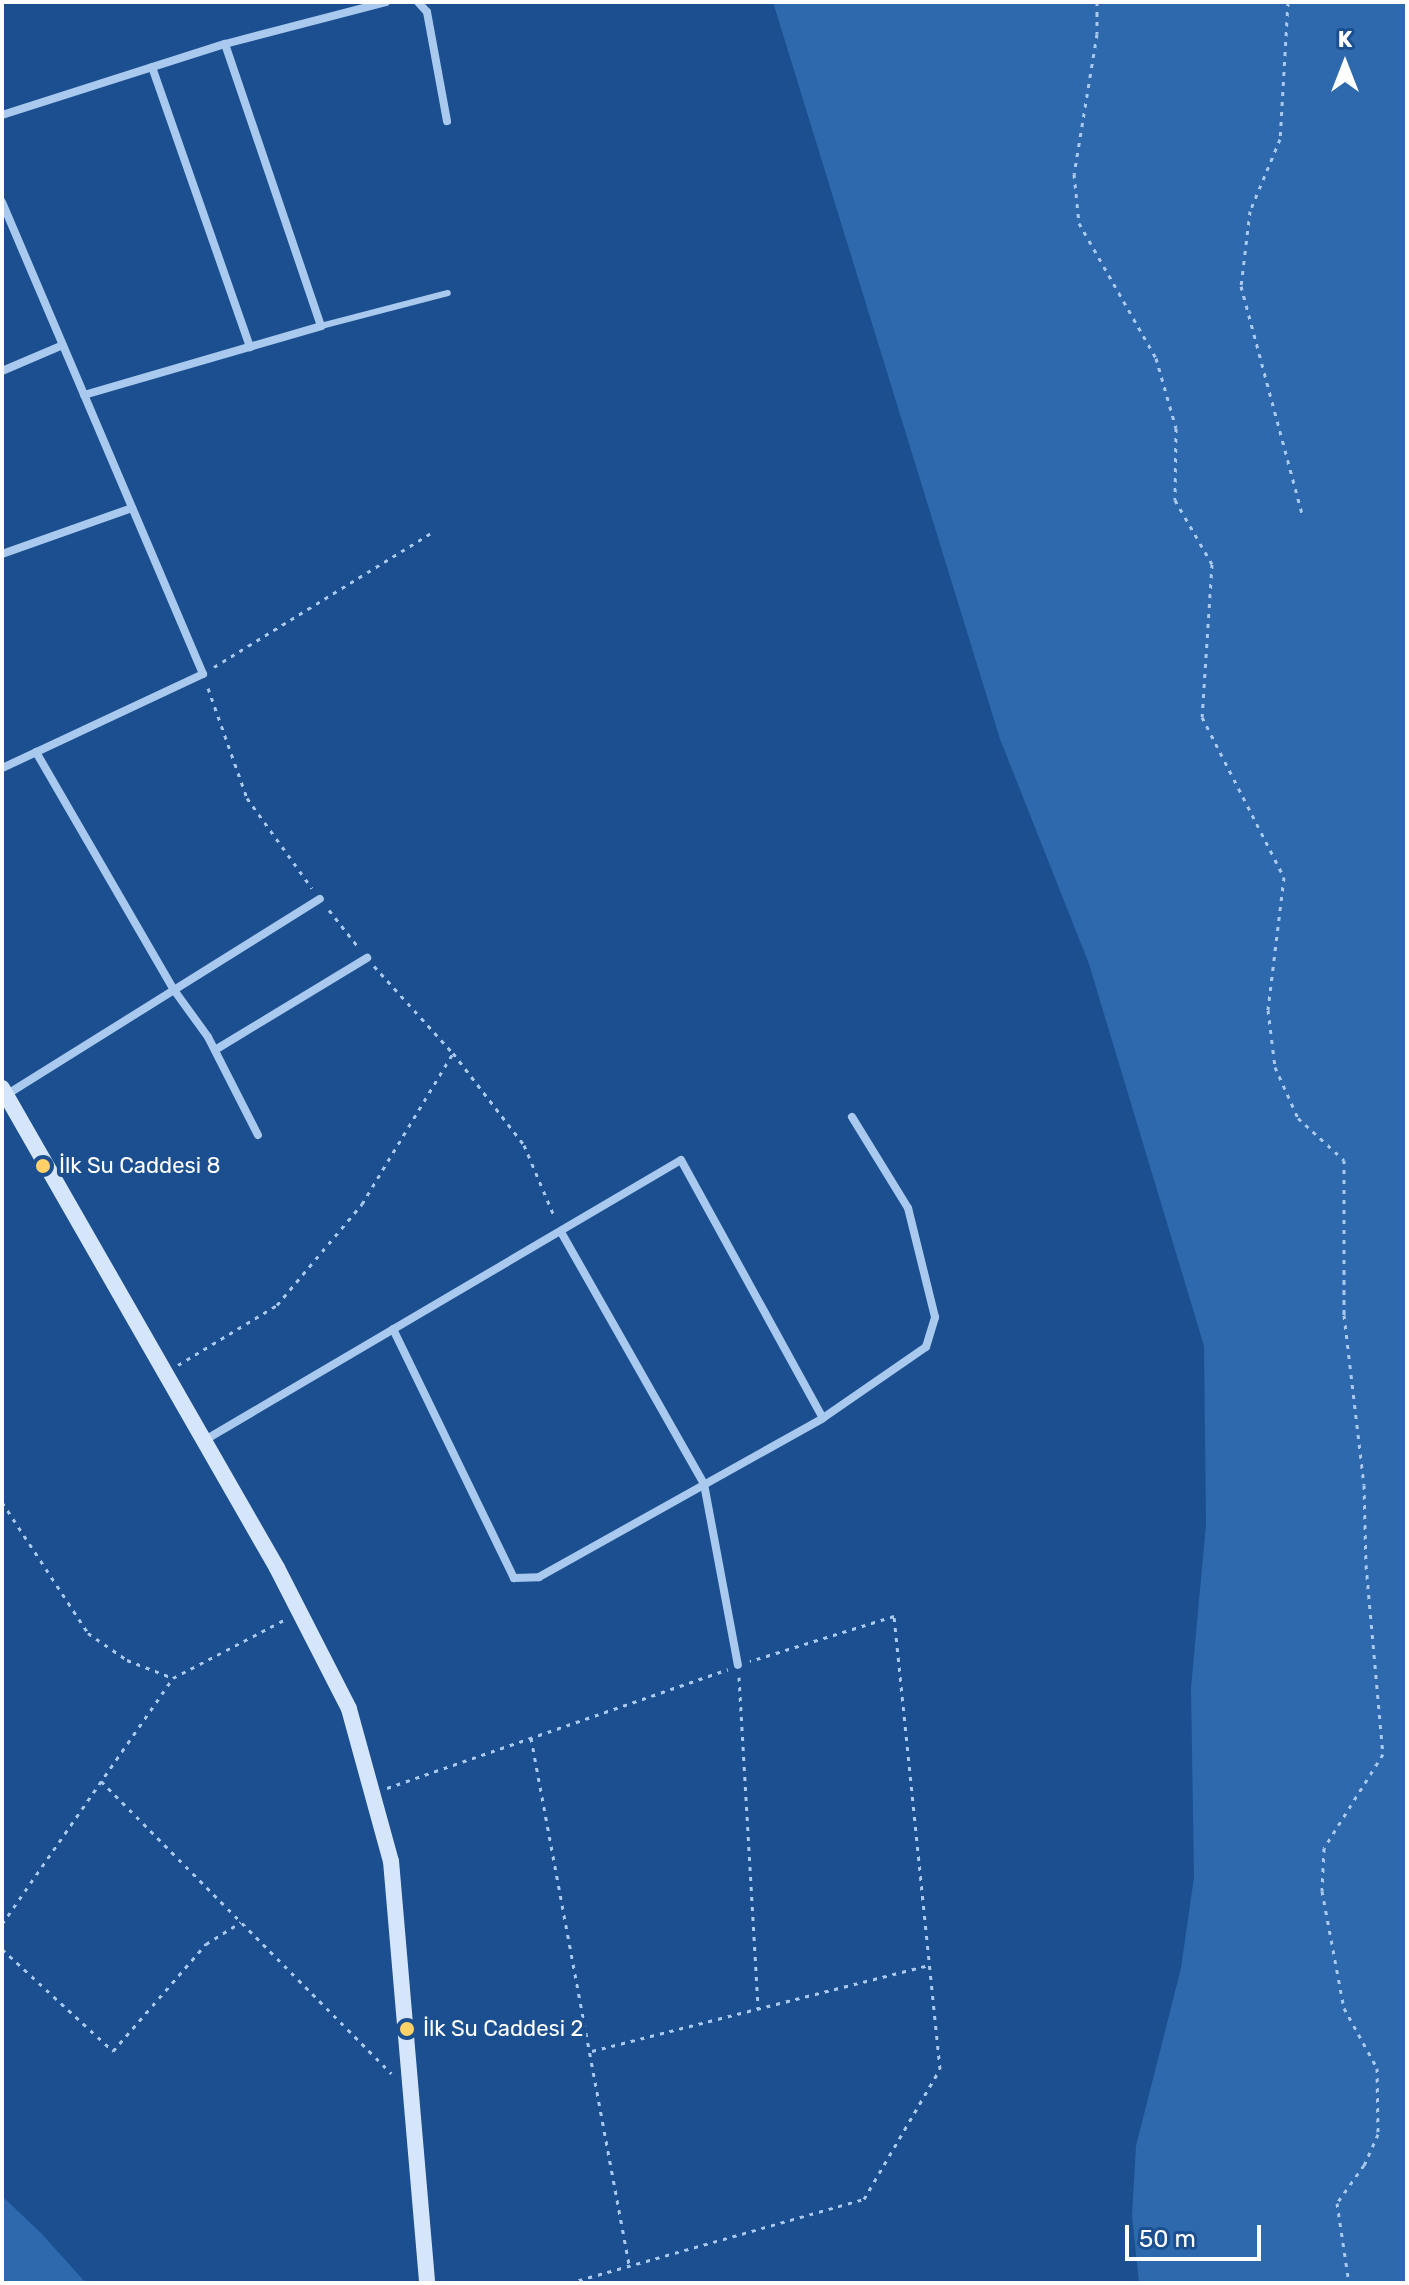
<!DOCTYPE html>
<meta charset="utf-8">
<style>
body{margin:0}
#map{position:relative;width:1409px;height:2285px;overflow:hidden;background:#1b4f8f;font-family:Rubik,sans-serif}
div>[style]{position:absolute}
[style*='--x']{left:calc(var(--x)*1px);top:calc(var(--y)*1px);width:calc(var(--w)*1px);rotate:calc(var(--a)*1deg)}
.green>*{inset:0;background:#2e69ad}
.path>*{height:3px;margin-top:-1.5px;transform-origin:0;background:repeating-linear-gradient(90deg,#a9c9ee 0 4px,transparent 0 10px)}
.lane>*{height:6px;margin:-3px;padding:0 3px;transform-origin:3px;border-radius:3px;background:#a9c9ee}
.street>*{height:8px;margin:-4px;padding:0 4px;transform-origin:4px;border-radius:4px;background:#a9c9ee}
.secondary>*{height:16px;margin:-8px;padding:0 8px;transform-origin:8px;border-radius:8px;background:#d6e6fa}
.dots>*{width:22px;height:22px;translate:-50% -50%;box-sizing:border-box;border:4px solid #1b4f8f;border-radius:50%}
span{translate:-50% -50%;white-space:nowrap;text-align:center;line-height:1.15;-webkit-text-stroke:8px #1b4f8f;paint-order:stroke}
.poi-label{font-size:22px;color:#fff}
.left{translate:0 -50%;text-align:left}
.frame{position:absolute;inset:0;border:4px solid #fff;pointer-events:none}
.north{position:absolute;left:1305px;top:24px;width:80px;height:80px;-webkit-text-stroke:6px #1b4f8f;paint-order:stroke;rotate:0deg;font-size:22px;font-weight:700;line-height:32px;text-align:center;color:#fff}
.north::after{content:'';display:block;margin:auto;width:28px;height:36px;background:#fff;clip-path:polygon(50% 0,100% 100%,50% 72%,0 100%)}
.scale{position:absolute;left:1125px;top:2225px;width:136px;height:36px;box-sizing:border-box;border:4px solid #fff;border-top:0;padding-left:10px;font-size:24px;line-height:28px;white-space:nowrap;color:#fff;-webkit-text-stroke:6px #1b4f8f;paint-order:stroke}
</style>
<div id="map">
<div class="green">
<i style="clip-path:polygon(773px 2px,1407px 2px,1407px 2283px,1139px 2283px,1132px 2216px,1136px 2146px,1181px 1968px,1194px 1877px,1191px 1688px,1206px 1524px,1204px 1346px,1089px 964px,1000px 739px)"></i>
<i style="clip-path:polygon(2px 2196px,41px 2233px,86px 2283px,2px 2283px)"></i>
</div>
<div class="path">
<i style="--x:1097;--y:2;--w:32;--a:90"></i>
<i style="--x:1097;--y:34;--w:142;--a:99.3"></i>
<i style="--x:1074;--y:174;--w:49;--a:84.2"></i>
<i style="--x:1079;--y:223;--w:155;--a:60.3"></i>
<i style="--x:1156;--y:358;--w:73;--a:74.1"></i>
<i style="--x:1176;--y:428;--w:72;--a:90.8"></i>
<i style="--x:1175;--y:500;--w:74;--a:60"></i>
<i style="--x:1212;--y:564;--w:153;--a:93.7"></i>
<i style="--x:1202;--y:717;--w:180;--a:62.9"></i>
<i style="--x:1284;--y:877;--w:134;--a:96.9"></i>
<i style="--x:1268;--y:1010;--w:57;--a:83"></i>
<i style="--x:1275;--y:1067;--w:56;--a:65.7"></i>
<i style="--x:1298;--y:1118;--w:62;--a:42.4"></i>
<i style="--x:1344;--y:1160;--w:155;--a:90"></i>
<i style="--x:1344;--y:1315;--w:171;--a:83.3"></i>
<i style="--x:1364;--y:1485;--w:80;--a:88.6"></i>
<i style="--x:1366;--y:1565;--w:190;--a:84.9"></i>
<i style="--x:1383;--y:1754;--w:111;--a:122.1"></i>
<i style="--x:1324;--y:1848;--w:43;--a:92.7"></i>
<i style="--x:1322;--y:1891;--w:119;--a:79.4"></i>
<i style="--x:1344;--y:2008;--w:68;--a:61.2"></i>
<i style="--x:1377;--y:2068;--w:66;--a:89.1"></i>
<i style="--x:1378;--y:2134;--w:34;--a:114"></i>
<i style="--x:1364;--y:2165;--w:47;--a:125.4"></i>
<i style="--x:1337;--y:2203;--w:81;--a:81.5"></i>
<i style="--x:1288;--y:2;--w:137;--a:93.3"></i>
<i style="--x:1280;--y:139;--w:78;--a:112.6"></i>
<i style="--x:1250;--y:211;--w:76;--a:96.8"></i>
<i style="--x:1241;--y:286;--w:239;--a:75"></i>
<i style="--x:214;--y:667;--w:259;--a:-31.7"></i>
<i style="--x:208;--y:688;--w:117;--a:70.5"></i>
<i style="--x:247;--y:798;--w:111;--a:54.2"></i>
<i style="--x:329;--y:910;--w:48;--a:51.7"></i>
<i style="--x:374;--y:966;--w:118;--a:47.8"></i>
<i style="--x:453;--y:1053;--w:116;--a:52.3"></i>
<i style="--x:524;--y:1145;--w:79;--a:67"></i>
<i style="--x:178;--y:1365;--w:116;--a:-31.2"></i>
<i style="--x:277;--y:1305;--w:132;--a:-49.9"></i>
<i style="--x:362;--y:1204;--w:176;--a:-58.9"></i>
<i style="--x:2;--y:1502;--w:157;--a:56.7"></i>
<i style="--x:88;--y:1633;--w:47;--a:34.7"></i>
<i style="--x:127;--y:1660;--w:49;--a:21.4"></i>
<i style="--x:739;--y:1677;--w:331;--a:86.7"></i>
<i style="--x:531;--y:1738;--w:535;--a:79.45"></i>
<i style="--x:101;--y:1781;--w:412;--a:45.2"></i>
<i style="--x:387;--y:1788;--w:361;--a:-19.2"></i>
<i style="--x:2;--y:1924;--w:300;--a:-55.2"></i>
<i style="--x:173;--y:1678;--w:127;--a:-27.6"></i>
<i style="--x:2;--y:1949;--w:151;--a:42.6"></i>
<i style="--x:113;--y:2051;--w:142;--a:-49"></i>
<i style="--x:206;--y:1944;--w:41;--a:-32.2"></i>
<i style="--x:592;--y:2051;--w:348;--a:-14.3"></i>
<i style="--x:569;--y:2283;--w:307;--a:-15.9"></i>
<i style="--x:864;--y:2199;--w:151;--a:-59.7"></i>
<i style="--x:940;--y:2069;--w:455;--a:-95.8"></i>
<i style="--x:894;--y:1616;--w:151;--a:162.6"></i>
</div>
<div class="lane">
<i style="--x:321;--y:326;--w:131;--a:-14.6"></i>
</div>
<div class="street">
<i style="--x:418;--y:2;--w:13;--a:48"></i>
<i style="--x:427;--y:12;--w:111;--a:79.6"></i>
<i style="--x:152;--y:67;--w:297;--a:70.7"></i>
<i style="--x:2;--y:115;--w:234;--a:-17.7"></i>
<i style="--x:225;--y:44;--w:166;--a:-14.6"></i>
<i style="--x:2;--y:202;--w:513;--a:66.93"></i>
<i style="--x:203;--y:674;--w:222;--a:154.9"></i>
<i style="--x:2;--y:371;--w:66;--a:-23.1"></i>
<i style="--x:84;--y:395;--w:247;--a:-16.2"></i>
<i style="--x:321;--y:326;--w:298;--a:-108.8"></i>
<i style="--x:2;--y:554;--w:138;--a:-19.5"></i>
<i style="--x:36;--y:752;--w:275;--a:59.9"></i>
<i style="--x:174;--y:990;--w:58;--a:54.1"></i>
<i style="--x:208;--y:1037;--w:110;--a:63"></i>
<i style="--x:215;--y:1050;--w:178;--a:-31.2"></i>
<i style="--x:6;--y:1095;--w:370;--a:-32"></i>
<i style="--x:561;--y:1232;--w:290;--a:60.4"></i>
<i style="--x:704;--y:1484;--w:184;--a:79.4"></i>
<i style="--x:393;--y:1329;--w:277;--a:64.1"></i>
<i style="--x:514;--y:1578;--w:25;--a:-2"></i>
<i style="--x:539;--y:1577;--w:325;--a:-29.2"></i>
<i style="--x:823;--y:1418;--w:125;--a:-34.6"></i>
<i style="--x:926;--y:1347;--w:31;--a:-73"></i>
<i style="--x:935;--y:1317;--w:112;--a:-103.9"></i>
<i style="--x:908;--y:1208;--w:107;--a:-121.6"></i>
<i style="--x:205;--y:1440;--w:552;--a:-30.47"></i>
<i style="--x:681;--y:1160;--w:294;--a:61.2"></i>
</div>
<div class="secondary">
<i style="--x:2;--y:1088;--w:553;--a:60.19"></i>
<i style="--x:277;--y:1568;--w:158;--a:62.9"></i>
<i style="--x:349;--y:1709;--w:158;--a:74.6"></i>
<i style="--x:391;--y:1861;--w:424;--a:85.1"></i>
</div>
<div class="dots">
<i style="left:43px;top:1166px;background:#ffd166"></i>
<i style="left:407px;top:2029px;background:#ffd166"></i>
</div>
<div class="poi-label">
<span class="left" style="left:59px;top:1166px">İlk Su Caddesi 8</span>
<span class="left" style="left:423px;top:2029px">İlk Su Caddesi 2</span>
</div>
<div class="frame"></div>
<div class="north">K</div>
<div class="scale">50 m</div>
</div>
